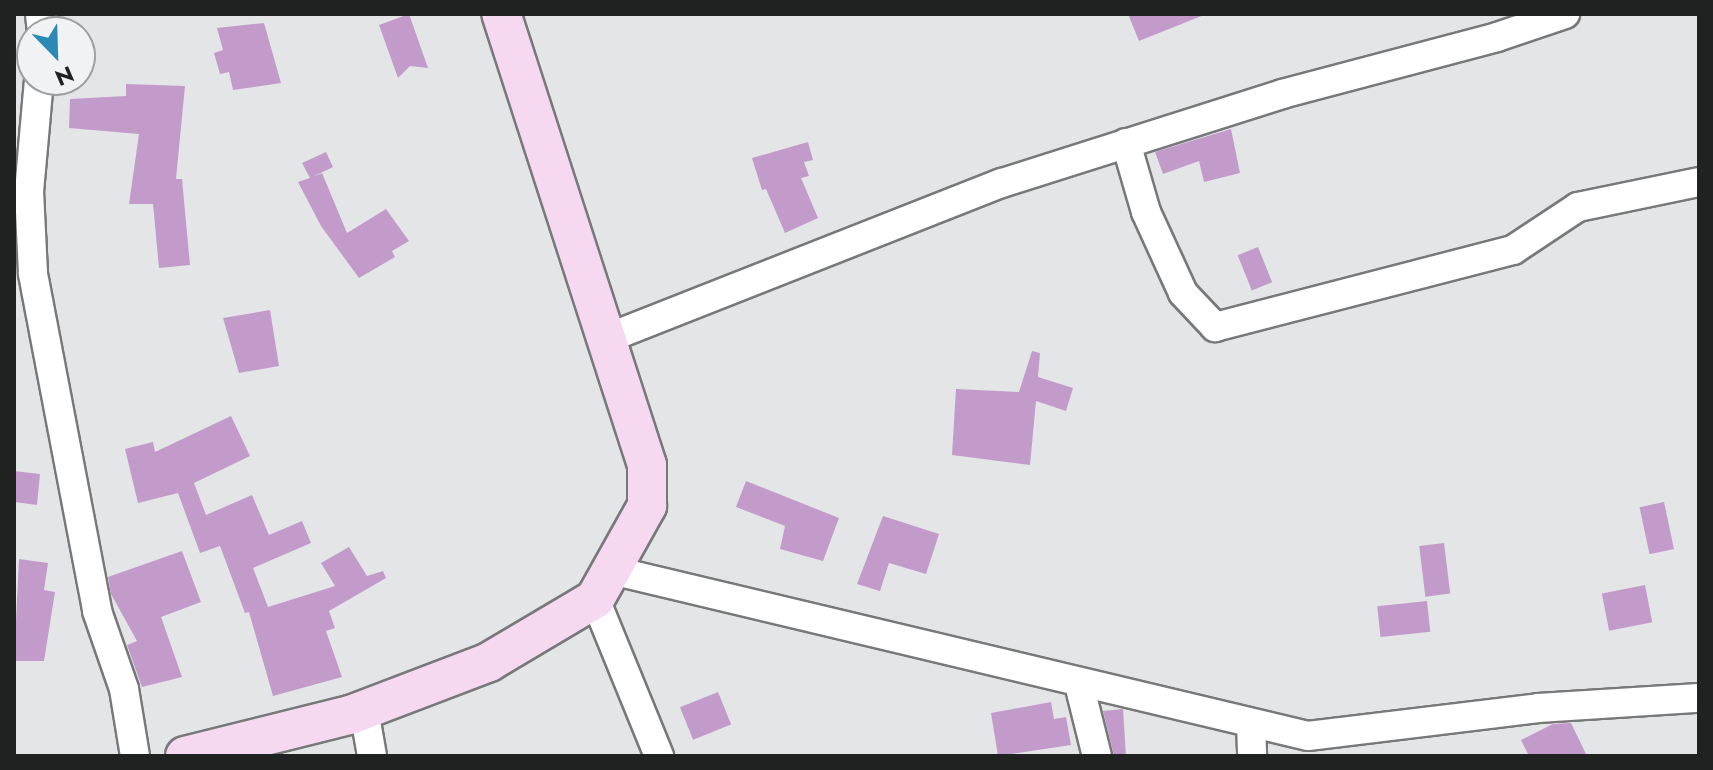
<!DOCTYPE html>
<style>
body{margin:0}
#map{position:relative;width:1713px;height:770px;overflow:hidden;background:#e4e5e6;font-family:Jost,sans-serif}
div>[style]{position:absolute}
[style*='--x']{left:calc(var(--x)*1px);top:calc(var(--y)*1px);width:calc(var(--w)*1px);rotate:calc(var(--a)*1deg)}
.building>*{inset:0;background:#c39bcb;transform-origin:0 0}
.roads{filter:drop-shadow(2px 0 #777879) drop-shadow(-2px 0 #777879) drop-shadow(0 2px #777879) drop-shadow(0 -2px #777879)}
.street>*{height:28px;margin:-14px;padding:0 14px;transform-origin:14px;border-radius:14px;background:#fff}
.secondary>*{height:38px;margin:-19px;padding:0 19px;transform-origin:19px;border-radius:19px;background:#f6d9f0}
span{translate:-50% -50%;white-space:nowrap;text-align:center;line-height:1.15;-webkit-text-stroke:8px #f1f2f3;paint-order:stroke}
.frame{position:absolute;inset:0;border:16px solid #202121;pointer-events:none}
.north{position:absolute;left:16px;top:16px;width:80px;height:80px;box-sizing:border-box;background:#f1f2f3;border:2px solid #9d9e9f;border-radius:50%;rotate:157deg;font-size:22px;font-weight:700;line-height:32px;text-align:center;color:#202121}
.north::after{content:'';display:block;margin:auto;width:28px;height:36px;background:#2a89b5;clip-path:polygon(50% 0,100% 100%,50% 72%,0 100%)}
</style>
<div id="map">
<div class="building">
<i style="clip-path:polygon(409px 14px,428px 68px,410px 66px,398px 78px,379px 25px)"></i>
<i style="clip-path:polygon(1128px 14px,1204px 14px,1204px 15px,1139px 41px)"></i>
<i style="clip-path:polygon(264px 23px,281px 83px,233px 90px,229px 72px,220px 74px,214px 53px,223px 50px,217px 28px)"></i>
<i style="clip-path:polygon(126px 84px,185px 86px,176px 179px,182px 179px,190px 265px,159px 268px,153px 204px,129px 204px,139px 134px,69px 128px,70px 99px,126px 96px)"></i>
<i style="clip-path:polygon(1231px 129px,1240px 173px,1204px 182px,1199px 161px,1163px 174px,1155px 152px)"></i>
<i style="clip-path:polygon(808px 142px,813px 160px,804px 162px,809px 176px,801px 178px,818px 218px,785px 233px,766px 189px,762px 190px,752px 158px)"></i>
<i style="clip-path:polygon(326px 152px,333px 167px,312px 177px,322px 173px,347px 233px,386px 209px,409px 241px,392px 251px,395px 257px,359px 278px,321px 226px,298px 182px,310px 178px,302px 163px)"></i>
<i style="left:1258px;top:247px;width:38px;height:22px;rotate:68deg"></i>
<i style="clip-path:polygon(270px 310px,279px 366px,239px 373px,223px 318px)"></i>
<i style="clip-path:polygon(1032px 351px,1040px 353px,1038px 377px,1073px 388px,1066px 411px,1036px 401px,1030px 465px,952px 455px,956px 389px,1019px 392px)"></i>
<i style="clip-path:polygon(231px 416px,250px 456px,194px 483px,206px 515px,252px 495px,269px 535px,302px 521px,311px 543px,253px 568px,268px 607px,335px 586px,321px 563px,349px 547px,367px 576px,383px 571px,386px 578px,329px 611px,335px 628px,326px 631px,342px 677px,273px 696px,249px 612px,245px 613px,220px 546px,200px 553px,178px 493px,138px 503px,125px 449px,153px 442px,155px 452px)"></i>
<i style="clip-path:polygon(14px 471px,40px 474px,37px 505px,14px 502px)"></i>
<i style="clip-path:polygon(746px 481px,839px 518px,823px 561px,780px 549px,785px 526px,736px 507px)"></i>
<i style="left:1664px;top:502px;width:48px;height:25px;rotate:78deg"></i>
<i style="clip-path:polygon(883px 516px,939px 534px,926px 574px,889px 563px,880px 591px,857px 584px)"></i>
<i style="left:1444px;top:543px;width:51px;height:25px;rotate:83deg"></i>
<i style="clip-path:polygon(182px 551px,201px 602px,161px 617px,182px 677px,142px 687px,127px 645px,137px 641px,111px 594px,108px 577px)"></i>
<i style="clip-path:polygon(19px 559px,48px 563px,44px 590px,55px 592px,44px 661px,14px 661px)"></i>
<i style="left:1645px;top:585px;width:38px;height:44px;rotate:79deg"></i>
<i style="left:1427px;top:601px;width:31px;height:50px;rotate:84deg"></i>
<i style="left:718px;top:692px;width:35px;height:41px;rotate:68deg"></i>
<i style="clip-path:polygon(1051px 702px,1054px 719px,1066px 717px,1071px 745px,998px 756px,991px 713px)"></i>
<i style="clip-path:polygon(1123px 709px,1126px 756px,1114px 756px,1103px 711px)"></i>
<i style="clip-path:polygon(1571px 723px,1587px 756px,1529px 756px,1521px 740px,1553px 724px)"></i>
</div>
<div class="roads">
<div class="street">
<i style="--x:40;--y:14;--w:18;--a:84"></i>
<i style="--x:39;--y:80;--w:111;--a:95.1"></i>
<i style="--x:29;--y:191;--w:83;--a:87.2"></i>
<i style="--x:33;--y:274;--w:343;--a:79.2"></i>
<i style="--x:97;--y:611;--w:83;--a:70.9"></i>
<i style="--x:124;--y:689;--w:68;--a:80.7"></i>
<i style="--x:1126;--y:143;--w:72;--a:73.8"></i>
<i style="--x:1146;--y:212;--w:89;--a:65.4"></i>
<i style="--x:1183;--y:293;--w:47;--a:46.7"></i>
<i style="--x:1215;--y:327;--w:308;--a:-14.5"></i>
<i style="--x:1513;--y:250;--w:78;--a:-33.5"></i>
<i style="--x:1578;--y:207;--w:124;--a:-11.7"></i>
<i style="--x:608;--y:338;--w:423;--a:-21.5"></i>
<i style="--x:1002;--y:183;--w:294;--a:-17.6"></i>
<i style="--x:1282;--y:94;--w:222;--a:-14.8"></i>
<i style="--x:1497;--y:37;--w:72;--a:-18.7"></i>
<i style="--x:611;--y:570;--w:716;--a:13.4"></i>
<i style="--x:1308;--y:736;--w:232;--a:-6.9"></i>
<i style="--x:1538;--y:708;--w:161;--a:-3.6"></i>
<i style="--x:595;--y:599;--w:170;--a:67.8"></i>
<i style="--x:1079;--y:684;--w:74;--a:76"></i>
<i style="--x:364;--y:710;--w:47;--a:80.1"></i>
<i style="--x:1251;--y:723;--w:33;--a:88"></i>
</div>
<div class="secondary">
<i style="--x:185;--y:756;--w:173;--a:-14"></i>
<i style="--x:353;--y:714;--w:146;--a:-20.9"></i>
<i style="--x:489;--y:662;--w:123;--a:-30.7"></i>
<i style="--x:595;--y:599;--w:107;--a:-60.8"></i>
<i style="--x:647;--y:506;--w:41;--a:-90"></i>
<i style="--x:647;--y:465;--w:474;--a:-107.9"></i>
</div>
</div>
<div class="frame"></div>
<div class="north">N</div>
</div>
